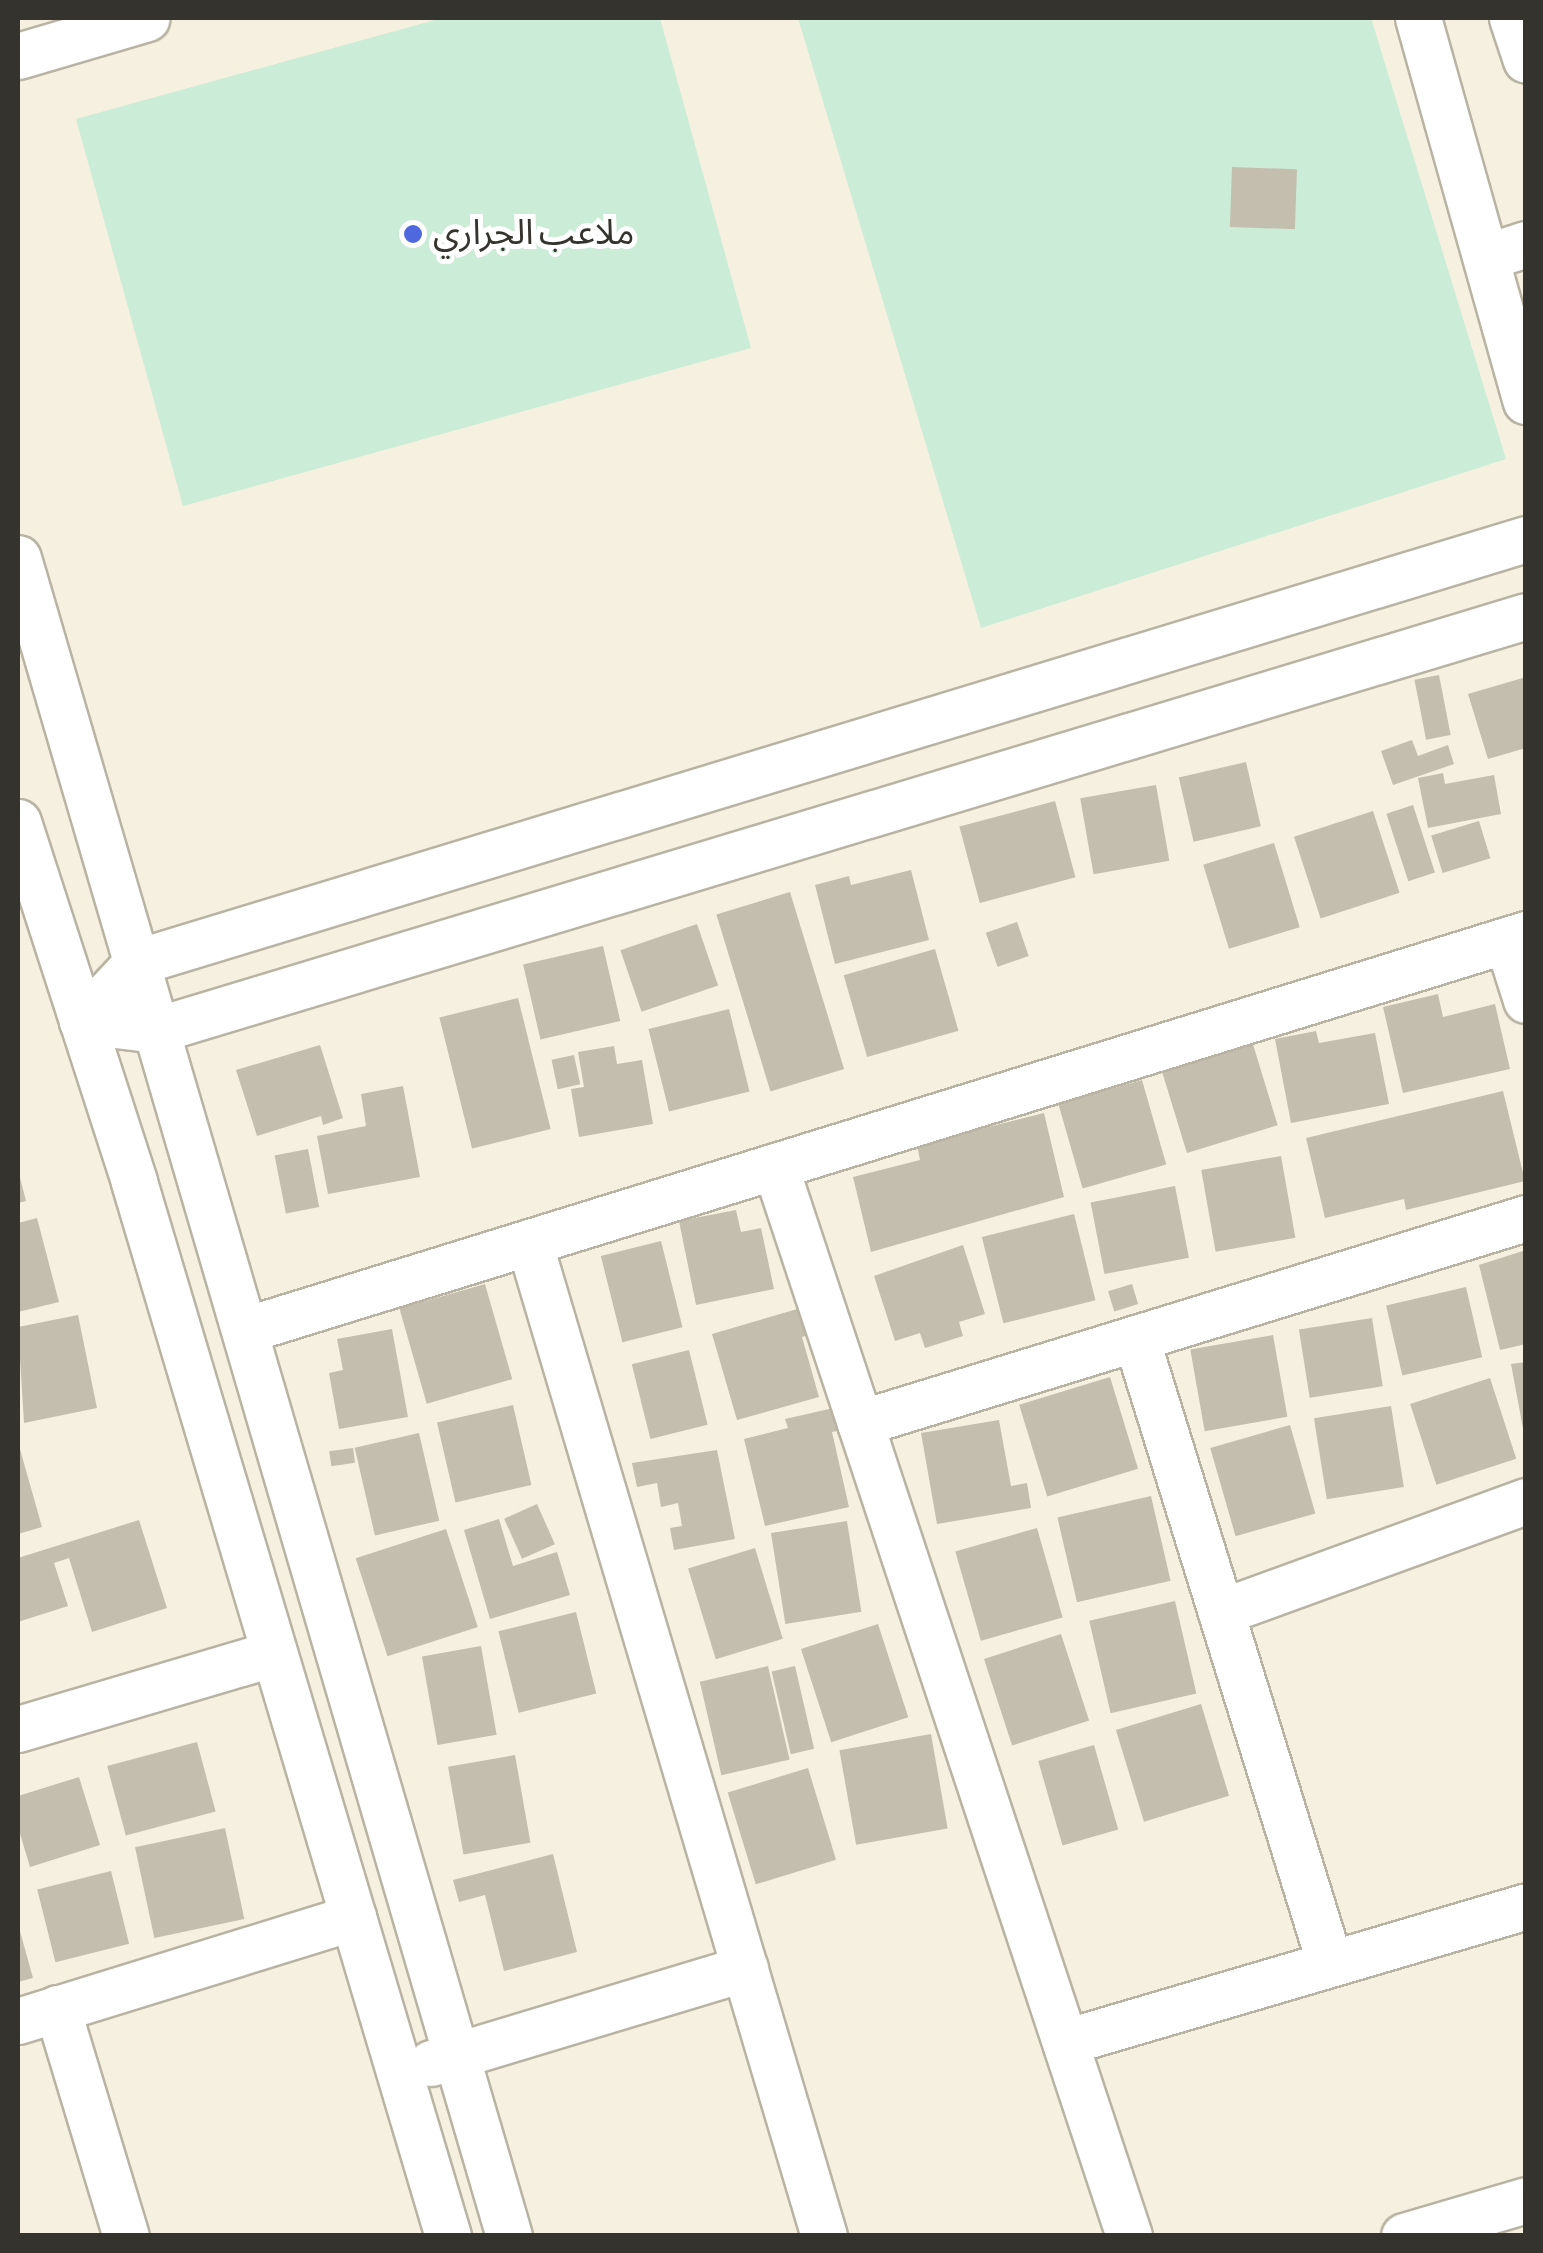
<!DOCTYPE html>
<meta charset="utf-8">
<style>
body{margin:0}
#map{position:relative;width:1543px;height:2253px;overflow:hidden;background:#f6f0e0;font-family:"Sofia Sans Condensed","Noto Sans Arabic",sans-serif}
div>[style]{position:absolute}
[style*='--x']{left:calc(var(--x)*1px);top:calc(var(--y)*1px);width:calc(var(--w)*1px);rotate:calc(var(--a)*1deg)}
.green>*{inset:0;background:#cbecd6}
.building>*{inset:0;background:#c4beaf;transform-origin:0 0}
.roads{filter:drop-shadow(2px 0 #b8b3a3) drop-shadow(-2px 0 #b8b3a3) drop-shadow(0 2px #b8b3a3) drop-shadow(0 -2px #b8b3a3)}
.minor>*{height:45px;margin:-22.5px;padding:0 22.5px;transform-origin:22.5px;border-radius:22.5px;background:#fff}
.dots>*{width:28px;height:28px;translate:-50% -50%;box-sizing:border-box;border:5px solid #fff;border-radius:50%}
span{translate:-50% -50%;white-space:nowrap;text-align:center;line-height:1.15;-webkit-text-stroke:10px #fff;paint-order:stroke}
.poi-label{font-size:35px;color:#35332d}
.left{translate:0 -50%;text-align:left}
.frame{position:absolute;inset:0;border:20px solid #35332d;pointer-events:none}
</style>
<div id="map">
<div class="green">
<i style="clip-path:polygon(442px 18px,660px 18px,751px 348px,183px 506px,76px 119px)"></i>
<i style="clip-path:polygon(798px 18px,1371px 18px,1506px 459px,981px 628px)"></i>
</div>
<div class="building">
<i style="left:1232px;top:167px;width:65px;height:60px;rotate:2deg"></i>
<i style="left:1439px;top:675px;width:61px;height:25px;rotate:79deg"></i>
<i style="clip-path:polygon(1526px 677px,1526px 748px,1488px 759px,1468px 694px)"></i>
<i style="clip-path:polygon(1412px 740px,1418px 756px,1448px 745px,1454px 764px,1393px 785px,1381px 751px)"></i>
<i style="left:1246px;top:762px;width:66px;height:69px;rotate:77deg"></i>
<i style="clip-path:polygon(1443px 773px,1445px 784px,1494px 775px,1501px 814px,1428px 828px,1418px 778px)"></i>
<i style="left:1156px;top:785px;width:77px;height:77px;rotate:80deg"></i>
<i style="left:1055px;top:801px;width:79px;height:99px;rotate:75deg"></i>
<i style="left:1413px;top:805px;width:71px;height:28px;rotate:72deg"></i>
<i style="left:1373px;top:811px;width:86px;height:83px;rotate:72deg"></i>
<i style="left:1479px;top:821px;width:39px;height:50px;rotate:73deg"></i>
<i style="left:1274px;top:843px;width:88px;height:74px;rotate:73deg"></i>
<i style="clip-path:polygon(911px 870px,929px 940px,835px 964px,815px 885px,849px 876px,851px 885px)"></i>
<i style="left:790px;top:892px;width:185px;height:77px;rotate:73deg"></i>
<i style="left:1017px;top:922px;width:36px;height:33px;rotate:71deg"></i>
<i style="left:697px;top:924px;width:65px;height:81px;rotate:71deg"></i>
<i style="left:603px;top:946px;width:77px;height:82px;rotate:77deg"></i>
<i style="left:935px;top:949px;width:85px;height:95px;rotate:74deg"></i>
<i style="clip-path:polygon(1438px 994px,1443px 1017px,1495px 1004px,1510px 1069px,1403px 1093px,1383px 1007px)"></i>
<i style="left:518px;top:998px;width:135px;height:81px;rotate:76deg"></i>
<i style="left:729px;top:1009px;width:85px;height:83px;rotate:76deg"></i>
<i style="clip-path:polygon(1316px 1031px,1319px 1043px,1375px 1033px,1389px 1104px,1291px 1123px,1275px 1039px)"></i>
<i style="left:1252px;top:1041px;width:88px;height:95px;rotate:73deg"></i>
<i style="clip-path:polygon(320px 1045px,343px 1118px,323px 1125px,321px 1116px,257px 1136px,236px 1070px)"></i>
<i style="clip-path:polygon(614px 1046px,617px 1064px,642px 1060px,653px 1124px,579px 1137px,571px 1089px,584px 1087px,578px 1052px)"></i>
<i style="left:574px;top:1055px;width:30px;height:23px;rotate:78deg"></i>
<i style="left:1142px;top:1080px;width:88px;height:87px;rotate:74deg"></i>
<i style="clip-path:polygon(403px 1086px,420px 1177px,328px 1194px,317px 1136px,366px 1126px,361px 1094px)"></i>
<i style="clip-path:polygon(1503px 1091px,1525px 1181px,1406px 1210px,1404px 1199px,1325px 1218px,1306px 1138px)"></i>
<i style="clip-path:polygon(1044px 1113px,1064px 1197px,871px 1252px,853px 1177px,920px 1160px,917px 1145px)"></i>
<i style="left:308px;top:1149px;width:59px;height:34px;rotate:79deg"></i>
<i style="left:1281px;top:1156px;width:83px;height:81px;rotate:80deg"></i>
<i style="clip-path:polygon(18px 1170px,26px 1201px,18px 1203px)"></i>
<i style="left:1175px;top:1186px;width:73px;height:86px;rotate:79deg"></i>
<i style="clip-path:polygon(736px 1210px,741px 1232px,761px 1228px,774px 1289px,696px 1305px,679px 1221px)"></i>
<i style="left:1074px;top:1214px;width:89px;height:95px;rotate:76deg"></i>
<i style="clip-path:polygon(37px 1218px,59px 1302px,18px 1312px,18px 1223px)"></i>
<i style="left:661px;top:1241px;width:89px;height:62px;rotate:76deg"></i>
<i style="clip-path:polygon(963px 1245px,985px 1314px,959px 1322px,963px 1336px,925px 1348px,920px 1333px,895px 1341px,874px 1276px)"></i>
<i style="clip-path:polygon(1526px 1250px,1526px 1344px,1500px 1350px,1479px 1265px)"></i>
<i style="left:485px;top:1284px;width:99px;height:89px;rotate:74deg"></i>
<i style="left:1132px;top:1284px;width:21px;height:25px;rotate:73deg"></i>
<i style="left:1466px;top:1287px;width:72px;height:82px;rotate:77deg"></i>
<i style="clip-path:polygon(804px 1307px,811px 1334px,802px 1337px,819px 1397px,737px 1420px,712px 1334px)"></i>
<i style="clip-path:polygon(78px 1315px,97px 1408px,24px 1423px,18px 1327px)"></i>
<i style="left:1372px;top:1318px;width:69px;height:74px;rotate:81deg"></i>
<i style="clip-path:polygon(392px 1329px,408px 1417px,339px 1429px,329px 1373px,343px 1370px,337px 1339px)"></i>
<i style="left:1273px;top:1335px;width:83px;height:84px;rotate:80deg"></i>
<i style="left:689px;top:1350px;width:77px;height:59px;rotate:76deg"></i>
<i style="clip-path:polygon(1526px 1362px,1526px 1433px,1524px 1434px,1511px 1364px)"></i>
<i style="left:1110px;top:1377px;width:96px;height:95px;rotate:73deg"></i>
<i style="left:1490px;top:1378px;width:85px;height:84px;rotate:72deg"></i>
<i style="left:513px;top:1405px;width:82px;height:78px;rotate:77deg"></i>
<i style="left:1391px;top:1406px;width:82px;height:78px;rotate:81deg"></i>
<i style="clip-path:polygon(838px 1407px,843px 1430px,832px 1432px,849px 1507px,765px 1526px,744px 1439px,788px 1428px,785px 1419px)"></i>
<i style="clip-path:polygon(999px 1420px,1011px 1486px,1027px 1483px,1031px 1508px,937px 1524px,921px 1433px)"></i>
<i style="left:1290px;top:1425px;width:92px;height:83px;rotate:74deg"></i>
<i style="left:419px;top:1433px;width:90px;height:66px;rotate:77deg"></i>
<i style="clip-path:polygon(18px 1442px,42px 1527px,18px 1534px)"></i>
<i style="left:353px;top:1448px;width:15px;height:24px;rotate:82deg"></i>
<i style="clip-path:polygon(717px 1450px,735px 1539px,674px 1550px,670px 1528px,682px 1526px,678px 1503px,661px 1507px,657px 1483px,637px 1487px,632px 1463px)"></i>
<i style="left:1151px;top:1496px;width:87px;height:96px;rotate:77deg"></i>
<i style="left:537px;top:1504px;width:44px;height:36px;rotate:66deg"></i>
<i style="clip-path:polygon(499px 1519px,513px 1566px,557px 1552px,570px 1595px,490px 1619px,464px 1530px)"></i>
<i style="clip-path:polygon(139px 1520px,167px 1608px,92px 1632px,69px 1558px,54px 1563px,68px 1606px,18px 1622px,18px 1558px)"></i>
<i style="left:847px;top:1521px;width:92px;height:77px;rotate:81deg"></i>
<i style="left:1037px;top:1528px;width:93px;height:85px;rotate:74deg"></i>
<i style="left:446px;top:1529px;width:103px;height:95px;rotate:72deg"></i>
<i style="left:755px;top:1548px;width:95px;height:70px;rotate:73deg"></i>
<i style="left:1175px;top:1601px;width:95px;height:88px;rotate:77deg"></i>
<i style="left:576px;top:1612px;width:84px;height:80px;rotate:76deg"></i>
<i style="left:878px;top:1624px;width:98px;height:81px;rotate:72deg"></i>
<i style="left:1061px;top:1634px;width:91px;height:81px;rotate:72deg"></i>
<i style="left:481px;top:1646px;width:90px;height:60px;rotate:80deg"></i>
<i style="left:768px;top:1666px;width:96px;height:70px;rotate:77deg"></i>
<i style="left:795px;top:1666px;width:85px;height:24px;rotate:77deg"></i>
<i style="left:1201px;top:1704px;width:96px;height:89px;rotate:73deg"></i>
<i style="left:931px;top:1734px;width:96px;height:93px;rotate:80deg"></i>
<i style="left:197px;top:1742px;width:72px;height:93px;rotate:75deg"></i>
<i style="left:1094px;top:1745px;width:88px;height:58px;rotate:74deg"></i>
<i style="left:515px;top:1755px;width:89px;height:68px;rotate:80deg"></i>
<i style="left:808px;top:1768px;width:96px;height:84px;rotate:73deg"></i>
<i style="clip-path:polygon(79px 1777px,100px 1845px,30px 1867px,18px 1827px,18px 1796px)"></i>
<i style="left:225px;top:1828px;width:93px;height:92px;rotate:78deg"></i>
<i style="clip-path:polygon(553px 1854px,577px 1952px,504px 1971px,485px 1895px,459px 1902px,453px 1880px)"></i>
<i style="left:111px;top:1871px;width:75px;height:76px;rotate:76deg"></i>
<i style="clip-path:polygon(18px 1924px,33px 1978px,18px 1982px)"></i>
</div>
<div class="roads">
<div class="minor">
<i style="--x:1418;--y:18;--w:398;--a:74.3"></i>
<i style="--x:1512;--y:18;--w:44;--a:71.6"></i>
<i style="--x:18;--y:56;--w:134;--a:-16.4"></i>
<i style="--x:1486;--y:257;--w:42;--a:-18"></i>
<i style="--x:18;--y:558;--w:1748;--a:73.69"></i>
<i style="--x:18;--y:822;--w:378;--a:72.1"></i>
<i style="--x:134;--y:1182;--w:1100;--a:73.41"></i>
<i style="--x:1507;--y:940;--w:63;--a:72.4"></i>
<i style="--x:82;--y:1021;--w:81;--a:-47"></i>
<i style="--x:137;--y:962;--w:1452;--a:-16.94"></i>
<i style="--x:82;--y:1021;--w:75;--a:6.9"></i>
<i style="--x:156;--y:1030;--w:1431;--a:-16.81"></i>
<i style="--x:775;--y:1166;--w:1127;--a:71.69"></i>
<i style="--x:529;--y:1242;--w:1037;--a:73.47"></i>
<i style="--x:245;--y:1330;--w:1341;--a:-17.18"></i>
<i style="--x:1136;--y:1338;--w:655;--a:72.78"></i>
<i style="--x:860;--y:1423;--w:697;--a:-17.11"></i>
<i style="--x:1221;--y:1612;--w:325;--a:-20"></i>
<i style="--x:18;--y:1729;--w:267;--a:-16.5"></i>
<i style="--x:57;--y:2008;--w:238;--a:73.2"></i>
<i style="--x:18;--y:2021;--w:351;--a:-17.2"></i>
<i style="--x:1065;--y:2042;--w:481;--a:-16.4"></i>
<i style="--x:431;--y:2063;--w:328;--a:-16.8"></i>
<i style="--x:1404;--y:2236;--w:127;--a:-16.4"></i>
</div>
</div>
<div class="dots">
<i style="left:413px;top:234px;background:#5068dd"></i>
</div>
<div class="poi-label">
<span class="left" style="left:433px;top:234px">ملاعب الجراري</span>
</div>
<div class="frame"></div>
</div>
